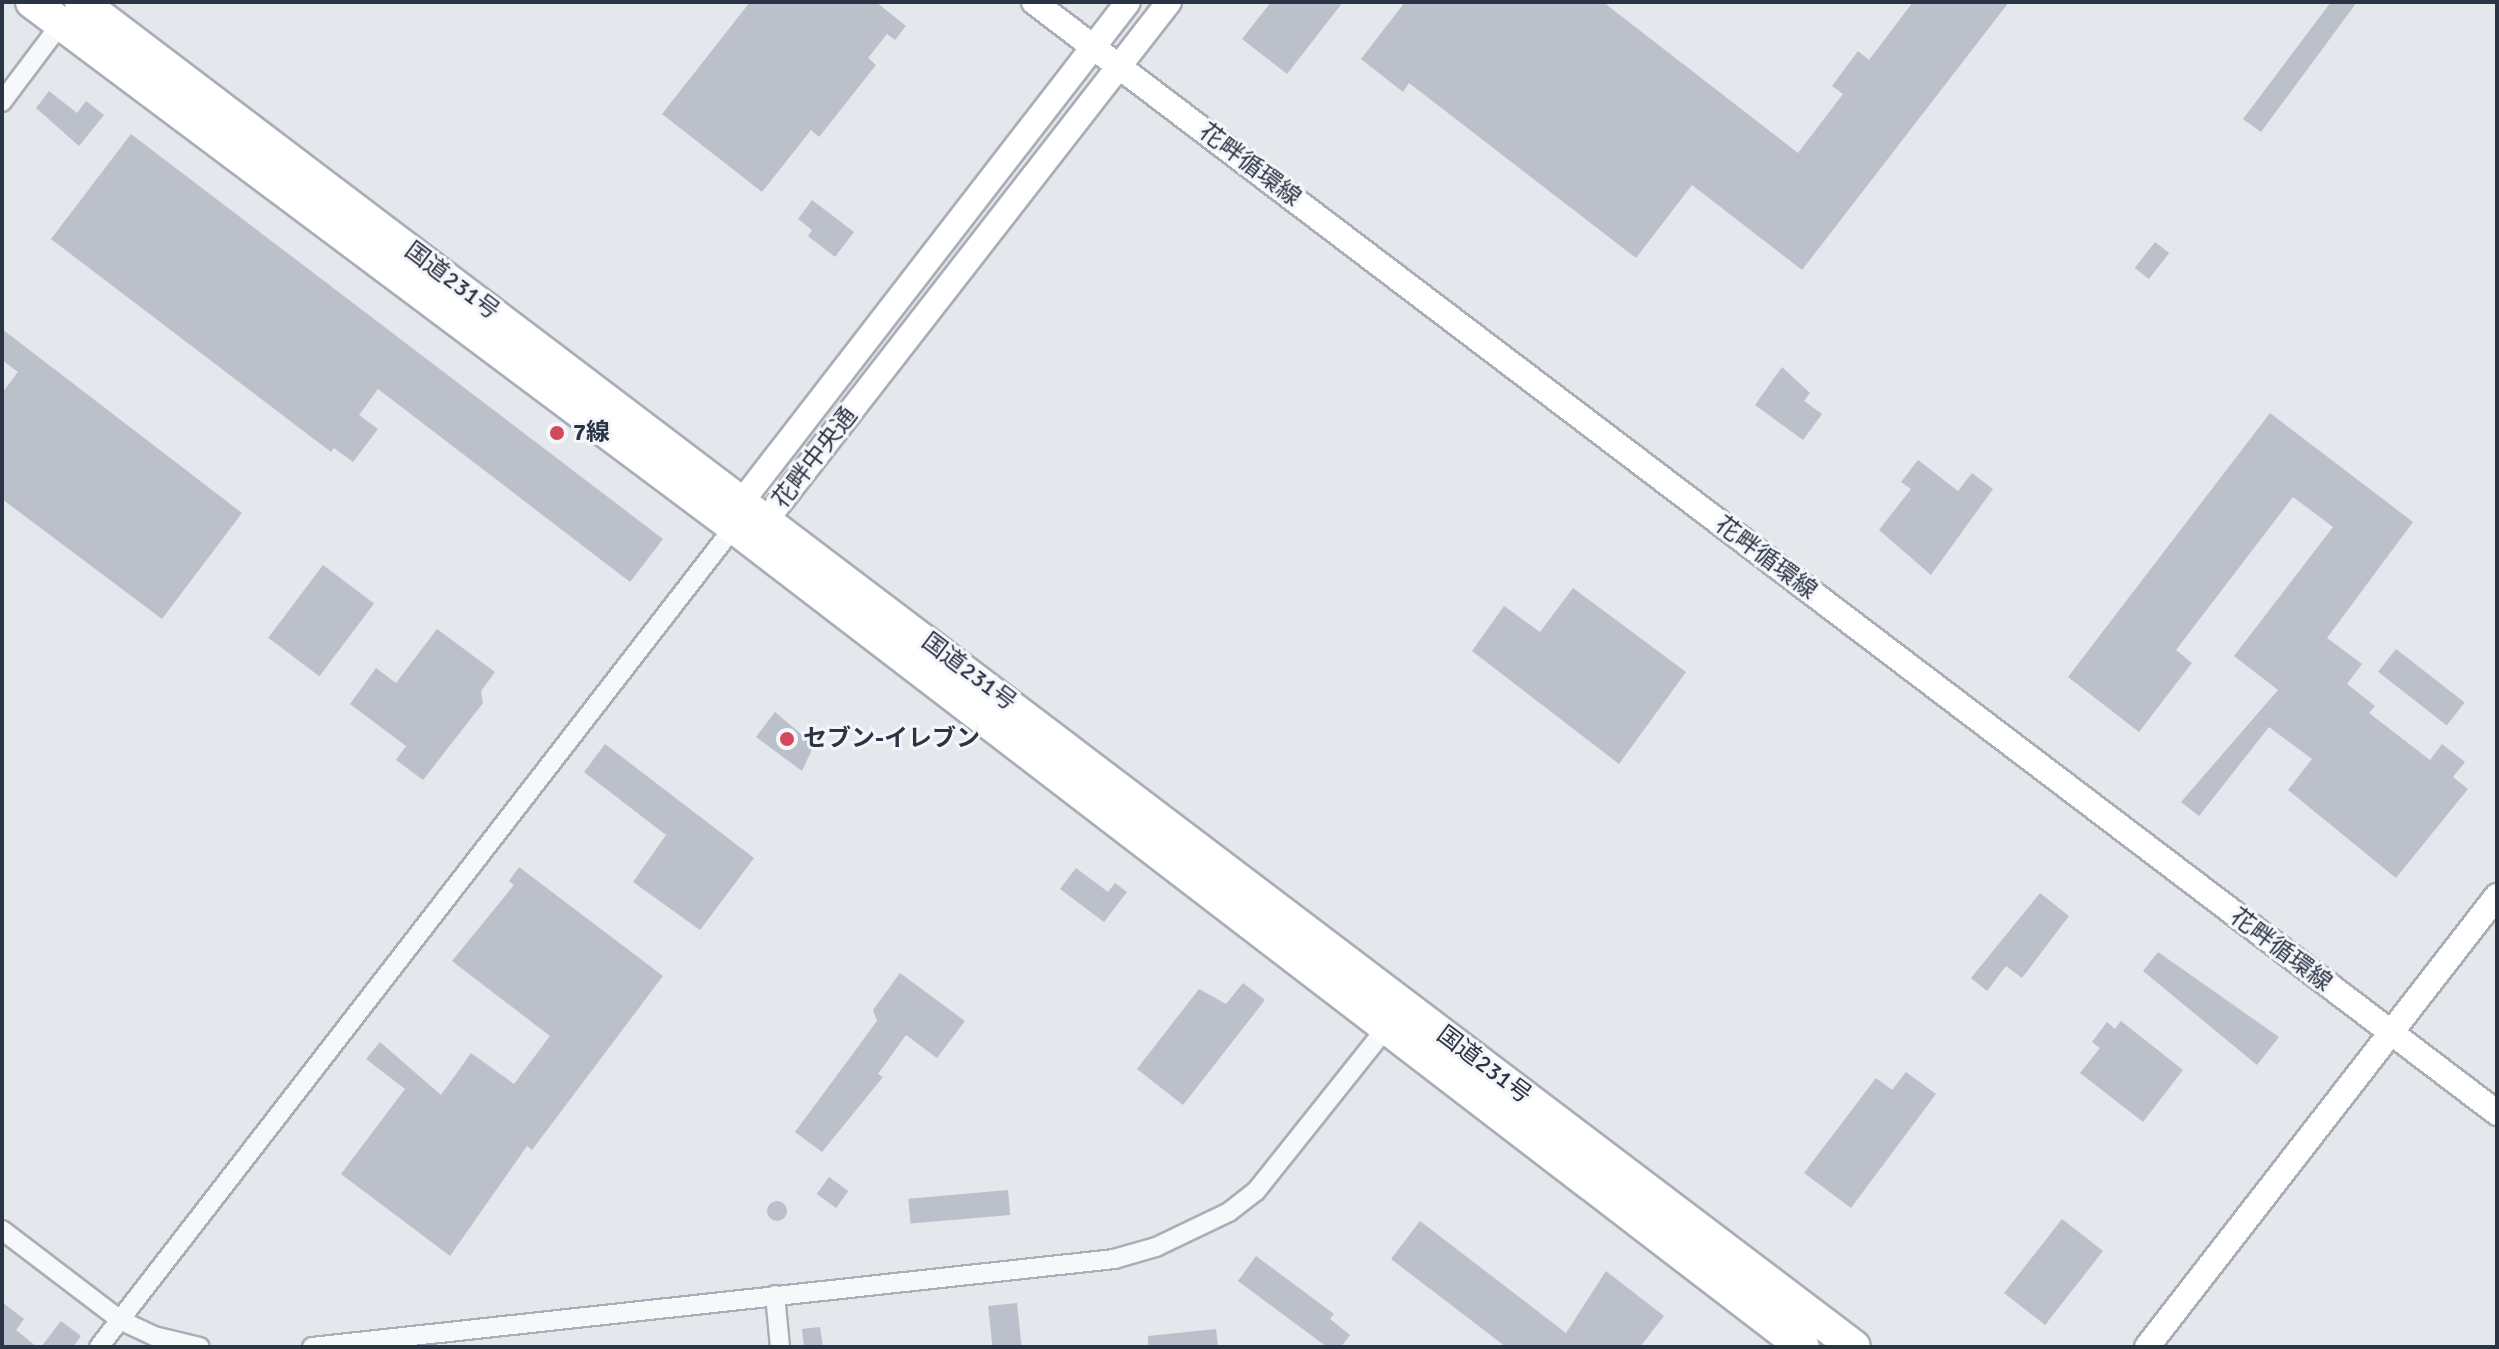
<!DOCTYPE html>
<html>
<head>
<meta charset="utf-8">
<style>
  body { margin:0 }
  #map { position:relative; width:2499px; height:1349px; overflow:hidden; background:#e4e7ec; font-family:Signika,"Noto Sans JP",sans-serif }
  div>[style] { position:absolute }
  .building>* { inset:0; background:#bbc0ca; transform-origin:0 0 }
  .round { border-radius:50% }
  .roads { filter:drop-shadow(2px 0 #a9aeb7) drop-shadow(-2px 0 #a9aeb7) drop-shadow(0 2px #a9aeb7) drop-shadow(0 -2px #a9aeb7) }
  .street>* { height:18px; margin:-9px; padding:0 9px; transform-origin:9px; border-radius:9px; background:#f7f8fa }
  .secondary>* { height:24px; margin:-12px; padding:0 12px; transform-origin:12px; border-radius:12px; background:#fff }
  .highway>* { height:32px; margin:-16px; padding:0 16px; transform-origin:16px; border-radius:16px; background:#fff }
  .dots>* { width:22px; height:22px; translate:-50% -50%; box-sizing:border-box; border:4px solid #f4f6f9; border-radius:50% }
  span { translate:-50% -50%; white-space:nowrap; text-align:center; line-height:1.15; -webkit-text-stroke:6px #f4f6f9; paint-order:stroke }
  .street-label { font-size:24px; color:#2b3445 }
  .poi-label { font-size:24px; color:#2b3445; font-weight:700 }
  .left { translate:0 -50%; text-align:left }
  .frame { position:absolute; inset:0; border:4px solid #2b3445; pointer-events:none }
</style>
</head>
<body>
<div id="map">
  <div class="building">
    <div style="clip-path:polygon(750px 2px,876px 2px,906px 26px,895px 40px,887px 34px,868px 58px,876px 65px,819px 137px,811px 130px,762px 192px,662px 114px)"></div>
    <div style="clip-path:polygon(1271px 2px,1343px 2px,1287px 74px,1242px 39px)"></div>
    <div style="clip-path:polygon(1405px 2px,1603px 2px,1798px 153px,1843px 94px,1832px 86px,1858px 51px,1869px 60px,1913px 2px,2009px 2px,1802px 270px,1692px 185px,1636px 258px,1409px 83px,1403px 92px,1361px 59px)"></div>
    <div style="clip-path:polygon(2331px 2px,2357px 2px,2261px 132px,2243px 119px)"></div>
    <div style="clip-path:polygon(49px 91px,77px 113px,86px 101px,104px 115px,79px 146px,36px 108px)"></div>
    <div style="clip-path:polygon(131px 134px,663px 539px,630px 582px,378px 389px,359px 415px,378px 429px,353px 462px,334px 448px,331px 452px,51px 239px)"></div>
    <div style="clip-path:polygon(812px 200px,854px 232px,835px 257px,808px 236px,812px 230px,798px 219px)"></div>
    <div style="left:2155px;top:242px;width:18px;height:33px;rotate:38deg"></div>
    <div style="clip-path:polygon(2px 329px,242px 513px,162px 619px,2px 499px,2px 393px,18px 372px,2px 360px)"></div>
    <div style="clip-path:polygon(1782px 367px,1810px 393px,1804px 401px,1822px 414px,1803px 440px,1755px 405px)"></div>
    <div style="clip-path:polygon(2270px 413px,2413px 522px,2327px 638px,2362px 664px,2347px 684px,2375px 706px,2369px 713px,2430px 760px,2442px 744px,2465px 762px,2453px 777px,2468px 789px,2396px 878px,2288px 790px,2312px 759px,2269px 727px,2199px 816px,2181px 802px,2278px 690px,2234px 656px,2333px 527px,2293px 497px,2176px 650px,2192px 663px,2139px 732px,2068px 677px)"></div>
    <div style="clip-path:polygon(1918px 460px,1958px 491px,1972px 473px,1993px 489px,1931px 575px,1879px 530px,1911px 489px,1901px 482px)"></div>
    <div style="left:323px;top:565px;width:64px;height:91px;rotate:37deg"></div>
    <div style="clip-path:polygon(1573px 588px,1686px 672px,1619px 764px,1472px 651px,1504px 606px,1540px 632px)"></div>
    <div style="clip-path:polygon(437px 629px,495px 672px,481px 691px,483px 703px,423px 780px,396px 760px,406px 746px,350px 704px,376px 668px,396px 683px)"></div>
    <div style="left:2396px;top:649px;width:87px;height:29px;rotate:38deg"></div>
    <div style="clip-path:polygon(775px 712px,814px 745px,802px 771px,756px 737px)"></div>
    <div style="clip-path:polygon(605px 744px,754px 858px,700px 930px,633px 882px,666px 835px,584px 772px)"></div>
    <div style="clip-path:polygon(519px 867px,663px 976px,532px 1150px,527px 1146px,450px 1256px,341px 1174px,405px 1089px,366px 1059px,380px 1042px,441px 1095px,471px 1053px,514px 1084px,550px 1036px,452px 961px,514px 885px,509px 881px)"></div>
    <div style="clip-path:polygon(1076px 868px,1108px 892px,1115px 883px,1127px 892px,1104px 922px,1060px 889px)"></div>
    <div style="clip-path:polygon(2040px 893px,2069px 916px,2022px 978px,2006px 966px,1987px 991px,1971px 978px)"></div>
    <div style="clip-path:polygon(2158px 952px,2279px 1037px,2257px 1065px,2143px 971px)"></div>
    <div style="clip-path:polygon(900px 973px,965px 1021px,937px 1058px,906px 1035px,878px 1074px,883px 1077px,822px 1152px,795px 1132px,877px 1021px,873px 1010px)"></div>
    <div style="clip-path:polygon(1243px 983px,1265px 1000px,1183px 1105px,1137px 1069px,1199px 989px,1226px 1004px)"></div>
    <div style="clip-path:polygon(2121px 1021px,2183px 1070px,2143px 1122px,2080px 1073px,2100px 1048px,2092px 1042px,2107px 1022px,2115px 1029px)"></div>
    <div style="clip-path:polygon(1906px 1072px,1936px 1094px,1851px 1208px,1804px 1173px,1876px 1078px,1892px 1090px)"></div>
    <div style="left:829px;top:1177px;width:24px;height:21px;rotate:36deg"></div>
    <div style="left:1008px;top:1190px;width:25px;height:100px;rotate:85deg"></div>
    <div class="round" style="left:767px;top:1201px;width:20px;height:20px"></div>
    <div style="left:2062px;top:1219px;width:52px;height:94px;rotate:38deg"></div>
    <div style="clip-path:polygon(1420px 1221px,1566px 1333px,1606px 1271px,1664px 1316px,1640px 1347px,1506px 1347px,1391px 1259px)"></div>
    <div style="clip-path:polygon(1256px 1256px,1334px 1314px,1330px 1319px,1350px 1335px,1341px 1347px,1327px 1347px,1238px 1281px)"></div>
    <div style="clip-path:polygon(2px 1302px,24px 1319px,16px 1330px,37px 1347px,2px 1347px)"></div>
    <div style="left:1017px;top:1303px;width:44px;height:29px;rotate:84deg"></div>
    <div style="clip-path:polygon(61px 1321px,81px 1336px,73px 1347px,41px 1347px)"></div>
    <div style="clip-path:polygon(820px 1327px,823px 1347px,804px 1347px,802px 1329px)"></div>
    <div style="clip-path:polygon(1216px 1329px,1218px 1347px,1148px 1347px,1148px 1336px)"></div>
  </div>
  <div class="roads">
    <div class="street">
      <div style="left:2px;top:102px;width:105px;rotate:-53.1deg"></div>
      <div style="left:2px;top:1230px;width:148px;rotate:37.3deg"></div>
      <div style="left:120px;top:1320px;width:38px;rotate:25deg"></div>
      <div style="left:154px;top:1336px;width:47px;rotate:13.4deg"></div>
      <div style="left:775px;top:1295px;width:52px;rotate:84.5deg"></div>
      <div style="left:99px;top:1347px;width:1037px;rotate:-52.25deg"></div>
      <div style="left:312px;top:1347px;width:807px;rotate:-6.26deg"></div>
      <div style="left:1114px;top:1259px;width:44px;rotate:-15.9deg"></div>
      <div style="left:1156px;top:1247px;width:81px;rotate:-25.6deg"></div>
      <div style="left:1229px;top:1212px;width:34px;rotate:-38deg"></div>
      <div style="left:1256px;top:1191px;width:215px;rotate:-51.4deg"></div>
    </div>
    <div class="secondary">
      <div style="left:1034px;top:2px;width:1837px;rotate:37.21deg"></div>
      <div style="left:737px;top:519px;width:20px;rotate:-72deg"></div>
      <div style="left:743px;top:500px;width:629px;rotate:-52.29deg"></div>
      <div style="left:749px;top:523px;width:18px;rotate:-13deg"></div>
      <div style="left:767px;top:519px;width:655px;rotate:-52.13deg"></div>
      <div style="left:2147px;top:1347px;width:571px;rotate:-52.19deg"></div>
    </div>
    <div class="highway">
      <div style="left:32px;top:2px;width:877px;rotate:36.79deg"></div>
      <div style="left:734px;top:527px;width:1347px;rotate:37.49deg"></div>
      <div style="left:81px;top:2px;width:2225px;rotate:37.18deg"></div>
    </div>
  </div>
  <div class="dots">
    <div style="left:557px;top:433px;background:#d1495b"></div>
    <div style="left:787px;top:739px;background:#d1495b"></div>
  </div>
  <div class="street-label">
    <span style="left:1250px;top:165px;rotate:37deg">花畔循環線</span>
    <span style="left:452px;top:281px;rotate:37deg">国道231号</span>
    <span style="left:815px;top:458px;rotate:-52deg">花畔中央通</span>
    <span style="left:1766px;top:558px;rotate:37deg">花畔循環線</span>
    <span style="left:969px;top:672px;rotate:37deg">国道231号</span>
    <span style="left:2281px;top:950px;rotate:37deg">花畔循環線</span>
    <span style="left:1484px;top:1065px;rotate:37deg">国道231号</span>
  </div>
  <div class="poi-label">
    <span class="left" style="left:573px;top:433px">7線</span>
    <span class="left" style="left:803px;top:739px">セブン-イレブン</span>
  </div>
  <div class="frame"></div>
</div>
</body>
</html>
